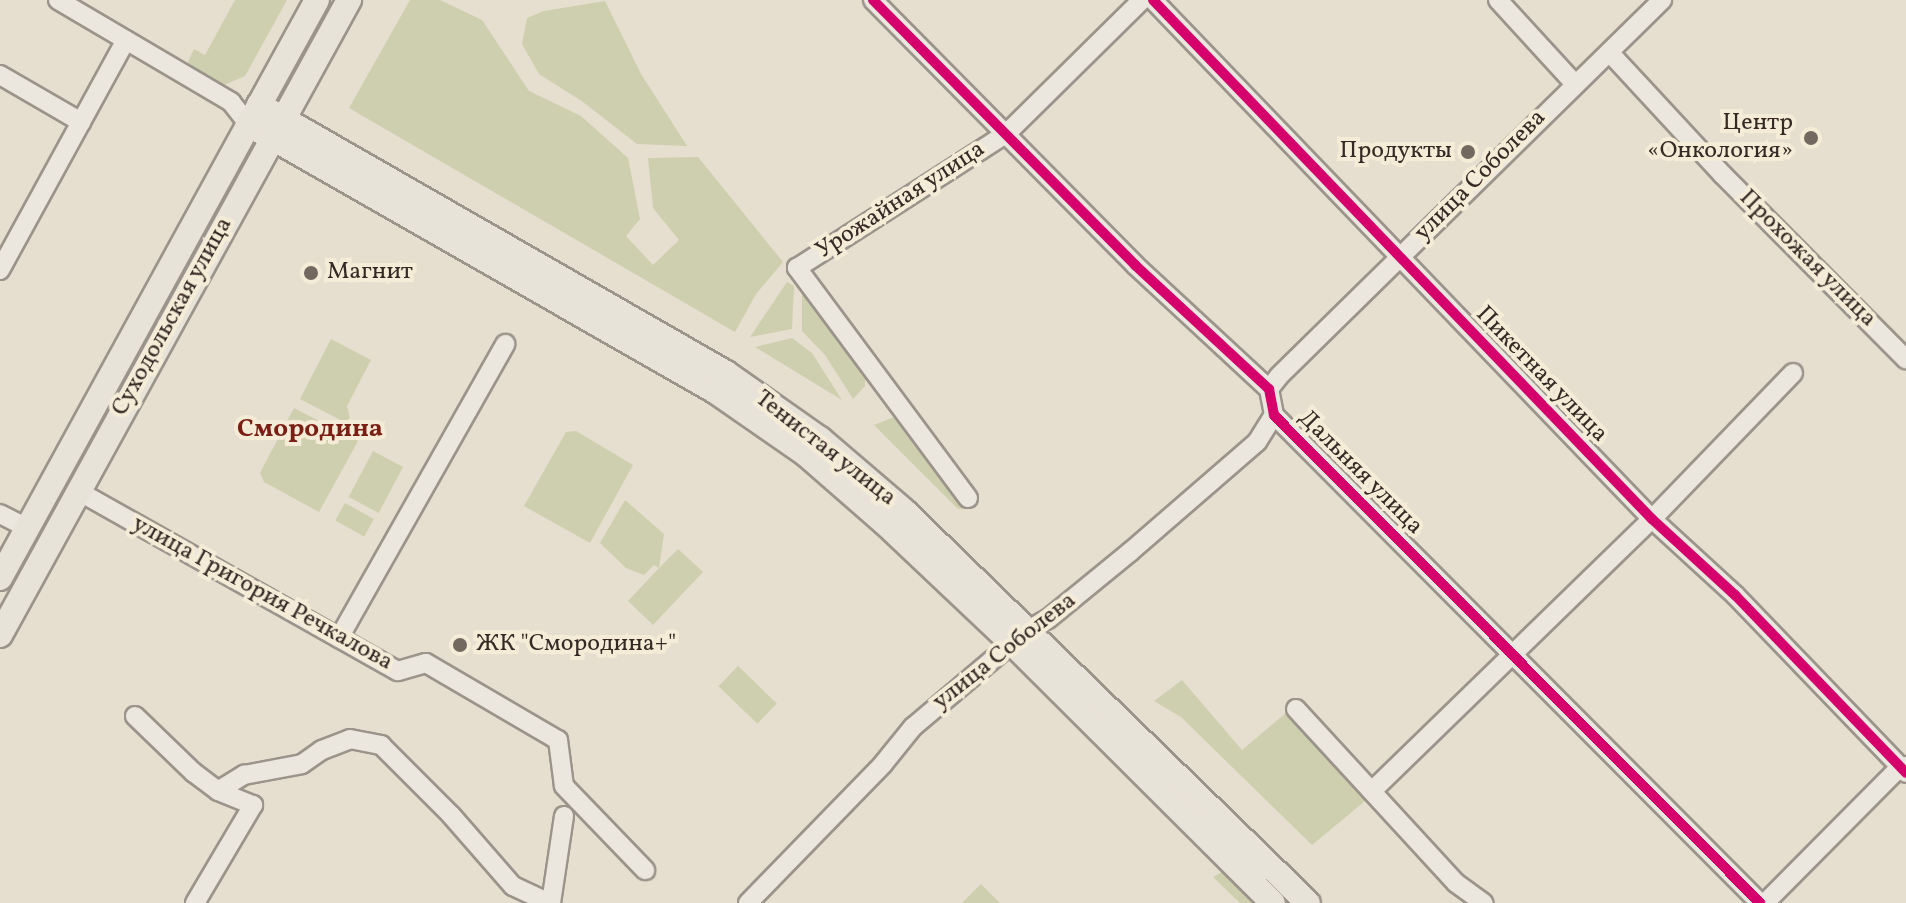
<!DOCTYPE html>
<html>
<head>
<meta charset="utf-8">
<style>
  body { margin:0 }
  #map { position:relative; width:1906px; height:903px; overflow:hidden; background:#e6dece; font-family:Vollkorn,serif }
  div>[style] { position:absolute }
  .green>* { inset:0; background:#cecfae; transform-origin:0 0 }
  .roads { filter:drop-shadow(2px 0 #9b948b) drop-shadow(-2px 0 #9b948b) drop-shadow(0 2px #9b948b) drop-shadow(0 -2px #9b948b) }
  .minor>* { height:18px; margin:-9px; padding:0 9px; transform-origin:9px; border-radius:9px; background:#ebe6de }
  .major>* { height:24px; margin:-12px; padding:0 12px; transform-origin:12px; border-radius:12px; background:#e8e3d9 }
  .cycleway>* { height:10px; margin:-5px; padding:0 5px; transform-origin:5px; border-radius:5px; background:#d6006c }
  .dots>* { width:22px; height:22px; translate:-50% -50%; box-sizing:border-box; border:4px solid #f5ecd8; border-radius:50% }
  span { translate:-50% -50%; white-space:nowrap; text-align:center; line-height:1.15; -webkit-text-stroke:8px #f5ecd8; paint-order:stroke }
  .poi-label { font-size:24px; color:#372a25 }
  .right { translate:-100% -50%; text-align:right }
  .left { translate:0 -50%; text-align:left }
  .street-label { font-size:24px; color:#372a25 }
  .neighbourhood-label { font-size:26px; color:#7a1f14; font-weight:700 }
</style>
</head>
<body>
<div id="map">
  <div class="green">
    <div style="clip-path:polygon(235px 0,287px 0,245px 76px,224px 85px,190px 68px,188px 61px,194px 49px,205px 55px)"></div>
    <div style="clip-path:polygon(410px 0,440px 0,482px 20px,529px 91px,581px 116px,628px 158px,640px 219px,626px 236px,653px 265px,679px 240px,653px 208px,648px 158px,698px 157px,783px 262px,756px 294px,735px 332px,349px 108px)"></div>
    <div style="clip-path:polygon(605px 1px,641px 74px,687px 146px,637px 144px,583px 102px,539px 74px,522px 44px,527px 18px,544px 11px)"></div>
    <div style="clip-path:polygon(787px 282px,794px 286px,792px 329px,750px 337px)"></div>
    <div style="clip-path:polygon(802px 291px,865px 373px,865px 386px,853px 399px,825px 355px,802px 331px)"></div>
    <div style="clip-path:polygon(792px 338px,812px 353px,842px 400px,755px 347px)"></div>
    <div style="clip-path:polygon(331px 339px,371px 360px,347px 406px,352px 426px,300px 399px)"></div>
    <div style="clip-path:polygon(294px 408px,358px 441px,319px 512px,264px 482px,260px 473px)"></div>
    <div style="clip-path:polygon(894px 417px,901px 421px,965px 508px,958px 509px,874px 425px)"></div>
    <div style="clip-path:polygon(576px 431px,633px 465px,590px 543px,524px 506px,566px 432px)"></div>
    <div style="left:373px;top:451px;width:34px;height:52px;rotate:28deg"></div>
    <div style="clip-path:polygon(625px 500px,664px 534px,659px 568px,678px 549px,703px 572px,653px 625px,628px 601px,659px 568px,654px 565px,644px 575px,626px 568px,600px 543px)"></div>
    <div style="left:345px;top:503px;width:33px;height:20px;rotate:29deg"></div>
    <div style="left:738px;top:666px;width:54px;height:28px;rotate:44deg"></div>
    <div style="clip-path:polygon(1182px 680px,1242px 750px,1287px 712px,1365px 801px,1312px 845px,1181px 717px,1154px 701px)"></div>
    <div style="clip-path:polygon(1227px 869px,1265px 903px,1240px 903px,1213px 877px)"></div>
    <div style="clip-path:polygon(981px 884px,1000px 903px,962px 903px)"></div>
  </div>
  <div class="roads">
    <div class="minor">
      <div style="left:58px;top:0;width:201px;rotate:30.5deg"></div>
      <div style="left:231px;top:102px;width:28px;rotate:52deg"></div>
      <div style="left:873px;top:0;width:373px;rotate:45.3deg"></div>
      <div style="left:1135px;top:265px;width:183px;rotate:42.8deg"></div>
      <div style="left:1269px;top:389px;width:26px;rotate:79deg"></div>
      <div style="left:1274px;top:415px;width:689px;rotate:45.12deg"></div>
      <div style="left:1153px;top:0;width:720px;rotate:46.13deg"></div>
      <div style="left:1652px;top:519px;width:113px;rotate:42.5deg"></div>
      <div style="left:1735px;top:595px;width:247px;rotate:46.1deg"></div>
      <div style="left:1498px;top:0;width:114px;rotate:47.5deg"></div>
      <div style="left:1610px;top:53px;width:166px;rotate:47.2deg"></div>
      <div style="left:1723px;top:175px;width:260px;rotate:45.2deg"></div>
      <div style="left:0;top:75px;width:94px;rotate:30.1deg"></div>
      <div style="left:0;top:270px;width:262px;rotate:-61.3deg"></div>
      <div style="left:1269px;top:389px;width:16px;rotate:-52deg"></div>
      <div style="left:1279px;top:376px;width:537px;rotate:-44.47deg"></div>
      <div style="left:78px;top:491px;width:367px;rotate:29.4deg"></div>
      <div style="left:398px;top:671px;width:29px;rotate:-16deg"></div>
      <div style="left:426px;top:663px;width:153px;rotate:30.3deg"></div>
      <div style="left:558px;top:740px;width:46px;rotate:82.6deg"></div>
      <div style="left:564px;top:786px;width:117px;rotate:46deg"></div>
      <div style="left:968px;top:498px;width:287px;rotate:-126.6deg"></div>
      <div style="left:797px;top:268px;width:248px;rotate:-32.7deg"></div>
      <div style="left:1006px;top:134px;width:191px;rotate:-44.6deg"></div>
      <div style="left:0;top:514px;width:30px;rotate:27deg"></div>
      <div style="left:339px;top:638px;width:338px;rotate:-60.5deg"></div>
      <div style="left:1296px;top:709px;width:236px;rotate:47.4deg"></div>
      <div style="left:1456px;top:883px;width:34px;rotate:36deg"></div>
      <div style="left:135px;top:716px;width:81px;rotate:44deg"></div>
      <div style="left:193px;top:772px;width:31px;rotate:37deg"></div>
      <div style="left:218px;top:791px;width:38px;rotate:22deg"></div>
      <div style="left:253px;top:805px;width:114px;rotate:120.6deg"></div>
      <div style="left:218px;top:791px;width:31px;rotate:-32deg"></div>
      <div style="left:244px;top:775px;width:59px;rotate:-10.7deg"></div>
      <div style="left:302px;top:764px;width:24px;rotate:-35deg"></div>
      <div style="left:322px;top:750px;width:30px;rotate:-21deg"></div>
      <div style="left:350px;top:739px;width:32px;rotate:11deg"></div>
      <div style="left:381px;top:745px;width:99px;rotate:45deg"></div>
      <div style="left:451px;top:815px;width:94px;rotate:48.9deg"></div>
      <div style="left:513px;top:886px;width:40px;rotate:25deg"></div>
      <div style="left:1372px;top:791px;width:390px;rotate:-44.2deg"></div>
      <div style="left:1652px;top:519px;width:203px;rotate:-46deg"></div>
      <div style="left:551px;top:903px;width:88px;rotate:-81.5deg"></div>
      <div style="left:748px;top:903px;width:194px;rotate:-45.8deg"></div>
      <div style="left:883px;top:764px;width:48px;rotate:-51deg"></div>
      <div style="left:913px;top:727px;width:148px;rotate:-40.3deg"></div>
      <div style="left:1026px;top:631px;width:25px;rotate:-29deg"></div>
      <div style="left:1048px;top:619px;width:106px;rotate:-39.3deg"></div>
      <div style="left:1130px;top:552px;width:168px;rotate:-40.9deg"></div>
      <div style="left:1257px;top:442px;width:32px;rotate:-58deg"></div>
      <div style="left:1765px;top:903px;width:192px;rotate:-45.2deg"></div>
      <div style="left:1900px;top:767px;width:6px;rotate:-9deg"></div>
    </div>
    <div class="major">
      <div style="left:259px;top:105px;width:538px;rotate:29.85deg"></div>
      <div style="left:726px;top:373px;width:115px;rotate:35.1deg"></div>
      <div style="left:820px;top:439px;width:109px;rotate:40.5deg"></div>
      <div style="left:903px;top:510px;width:564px;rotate:44.14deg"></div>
      <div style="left:248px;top:124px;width:538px;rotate:29.76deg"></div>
      <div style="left:715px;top:391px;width:112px;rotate:34.8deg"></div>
      <div style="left:807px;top:455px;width:103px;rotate:41.1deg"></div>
      <div style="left:885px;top:523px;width:175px;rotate:43.4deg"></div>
      <div style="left:1012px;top:643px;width:368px;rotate:44.9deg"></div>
      <div style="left:0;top:578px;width:659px;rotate:-61.26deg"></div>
      <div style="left:0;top:635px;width:725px;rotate:-61.21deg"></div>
    </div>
  </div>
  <div class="cycleway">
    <div style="left:873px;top:0;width:373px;rotate:45.3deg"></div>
    <div style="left:1135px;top:265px;width:183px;rotate:42.8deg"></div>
    <div style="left:1269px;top:389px;width:26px;rotate:79deg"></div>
    <div style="left:1274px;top:415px;width:689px;rotate:45.12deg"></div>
    <div style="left:1153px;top:0;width:720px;rotate:46.13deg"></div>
    <div style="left:1652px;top:519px;width:113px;rotate:42.5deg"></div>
    <div style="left:1735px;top:595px;width:247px;rotate:46.1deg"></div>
  </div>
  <div class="dots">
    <div style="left:1811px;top:138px;background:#746960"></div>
    <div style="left:1468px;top:152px;background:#746960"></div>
    <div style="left:311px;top:273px;background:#746960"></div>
    <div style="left:460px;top:645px;background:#746960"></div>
  </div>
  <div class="poi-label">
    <span class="right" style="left:1793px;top:138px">Центр<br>«Онкология»</span>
    <span class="right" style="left:1452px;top:152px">Продукты</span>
    <span class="left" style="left:327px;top:273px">Магнит</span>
    <span class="left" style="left:476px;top:645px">ЖК "Смородина+"</span>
  </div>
  <div class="street-label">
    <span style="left:1481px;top:176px;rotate:-45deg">улица Соболева</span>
    <span style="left:901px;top:201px;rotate:-33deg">Урожайная улица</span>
    <span style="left:1807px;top:259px;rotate:45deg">Прохожая улица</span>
    <span style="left:173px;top:317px;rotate:-61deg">Суходольская улица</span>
    <span style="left:1541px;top:375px;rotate:46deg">Пикетная улица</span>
    <span style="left:825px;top:449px;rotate:38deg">Тенистая улица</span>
    <span style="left:1360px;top:473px;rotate:45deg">Дальняя улица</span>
    <span style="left:262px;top:594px;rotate:29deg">улица Григория Речкалова</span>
    <span style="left:1005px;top:652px;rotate:-38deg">улица Соболева</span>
  </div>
  <div class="neighbourhood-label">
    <span style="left:310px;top:430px">Смородина</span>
  </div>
</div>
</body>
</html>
